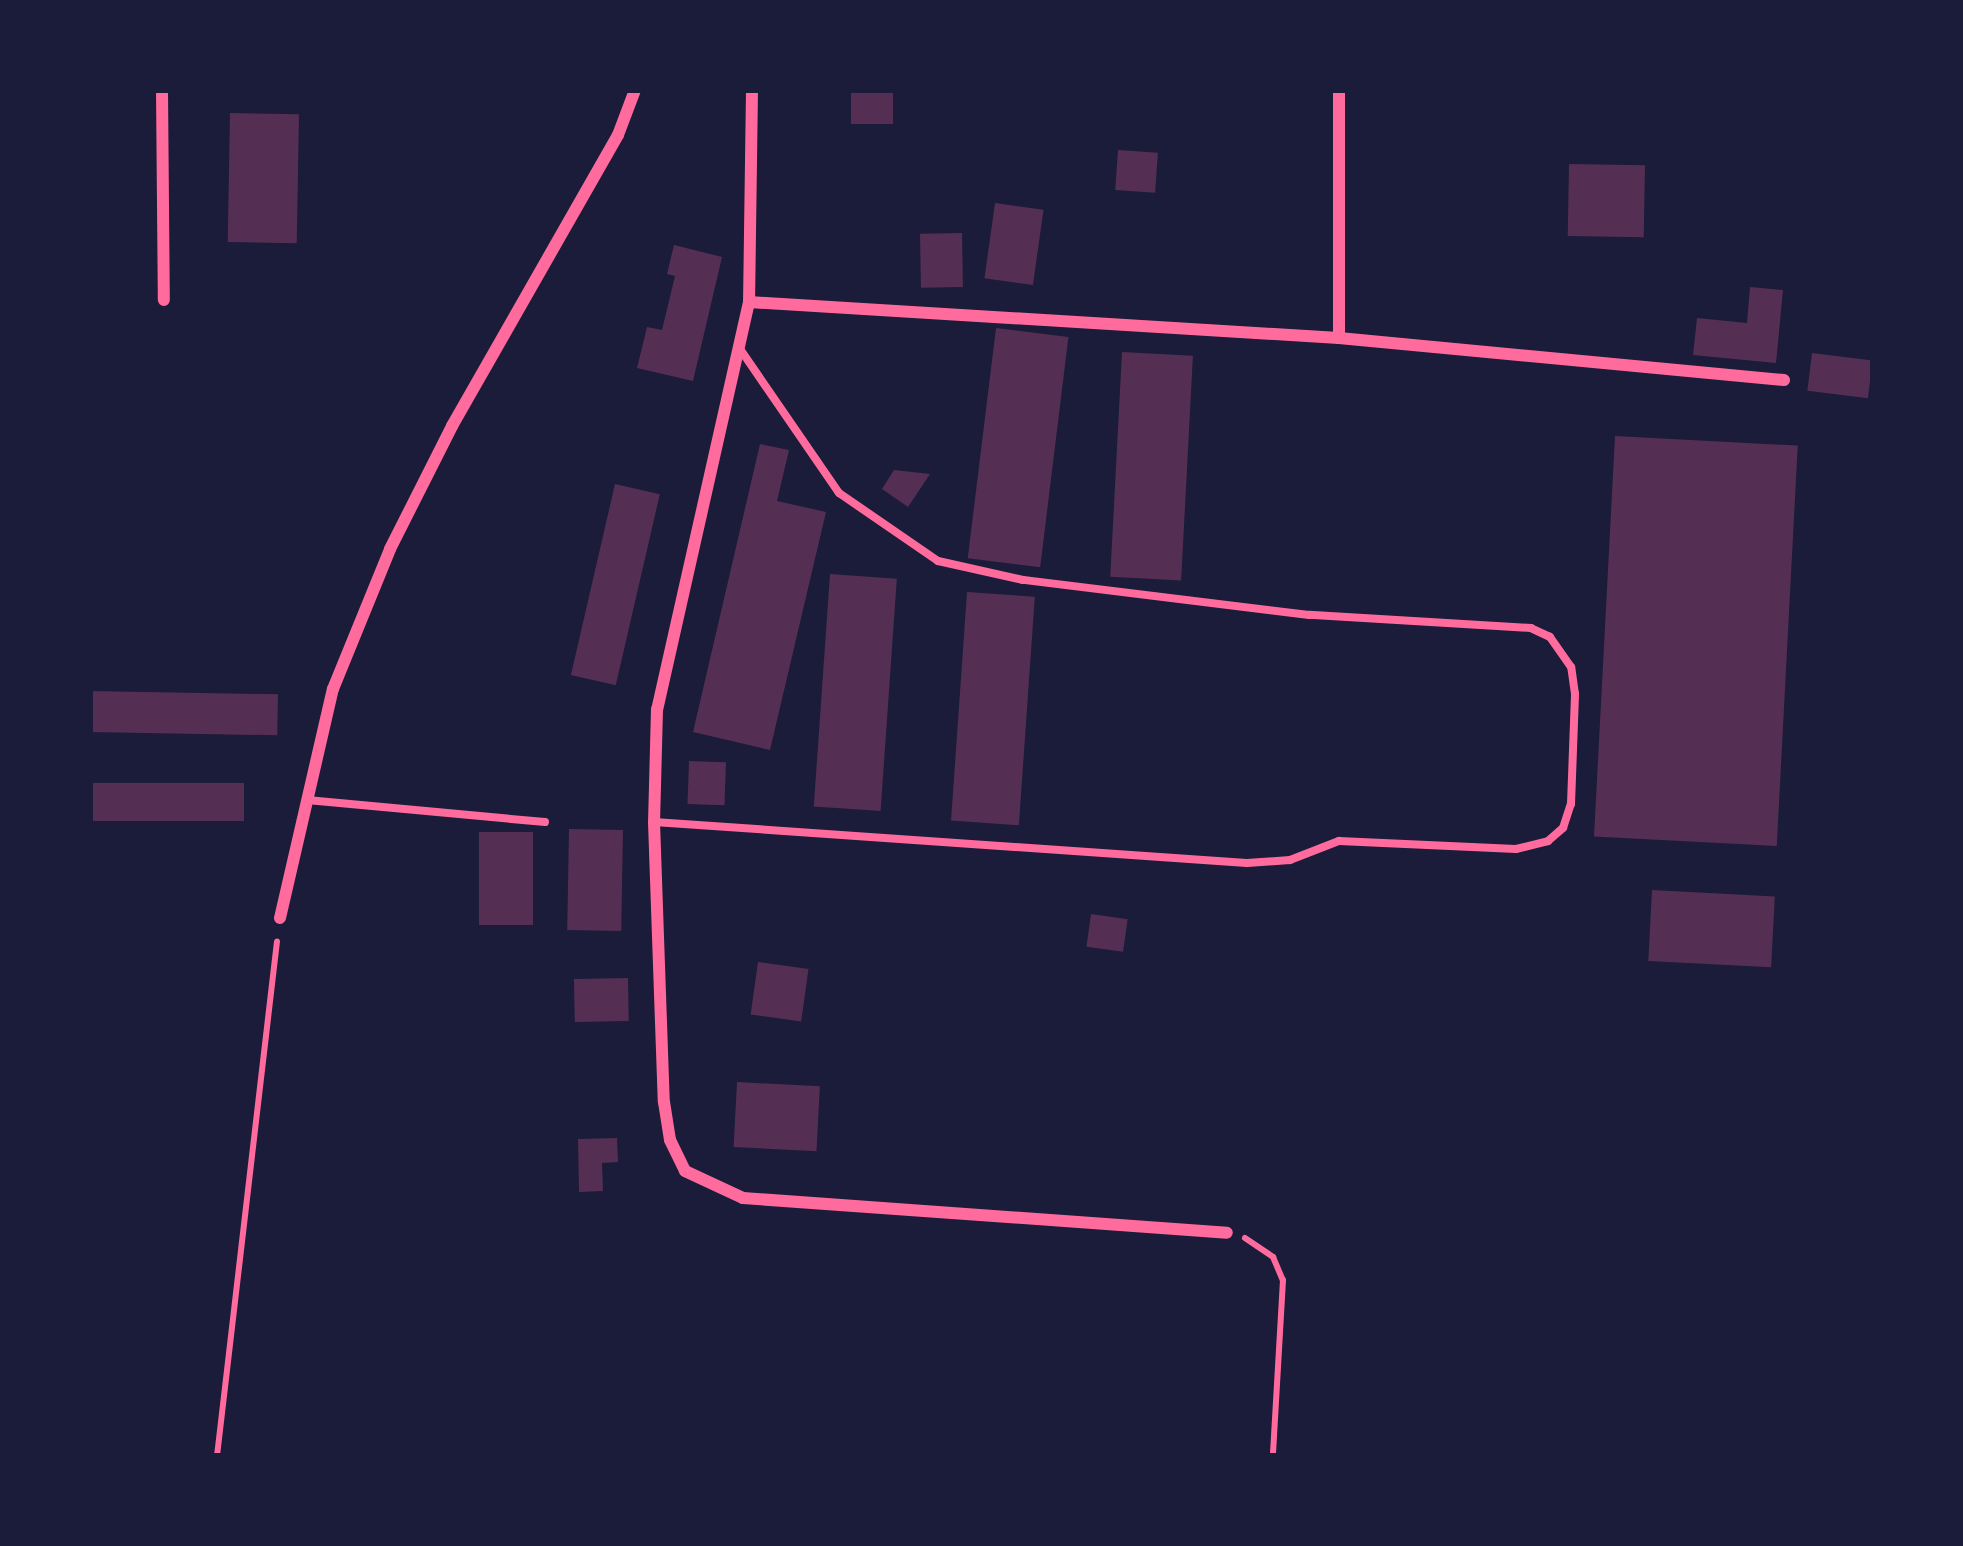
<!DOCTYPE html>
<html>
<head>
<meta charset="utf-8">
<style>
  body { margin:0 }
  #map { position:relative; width:1963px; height:1546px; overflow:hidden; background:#1b1b3a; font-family:Rubik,sans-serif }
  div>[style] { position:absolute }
  .building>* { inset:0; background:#542f53; transform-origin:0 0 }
  .path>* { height:6px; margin:-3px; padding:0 3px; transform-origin:3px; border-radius:3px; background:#ff6b9d }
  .service>* { height:8px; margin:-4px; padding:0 4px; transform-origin:4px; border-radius:4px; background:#ff6b9d }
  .minor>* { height:12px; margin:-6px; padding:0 6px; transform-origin:6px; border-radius:6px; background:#ff6b9d }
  span { translate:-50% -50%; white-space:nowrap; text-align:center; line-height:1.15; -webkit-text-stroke:12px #1b1b3a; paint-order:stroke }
  .frame { position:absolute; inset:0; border:93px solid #1b1b3a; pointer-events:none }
</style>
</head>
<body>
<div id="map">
  <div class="building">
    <div style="left:851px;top:90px;width:42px;height:34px"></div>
    <div style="left:230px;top:113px;width:69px;height:129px;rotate:1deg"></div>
    <div style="left:1118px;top:150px;width:40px;height:40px;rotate:4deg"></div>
    <div style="left:1569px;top:164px;width:76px;height:72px;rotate:1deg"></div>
    <div style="left:995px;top:203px;width:49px;height:76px;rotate:8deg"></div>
    <div style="left:962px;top:233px;width:54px;height:42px;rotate:89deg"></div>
    <div style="clip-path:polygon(674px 245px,722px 257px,693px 381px,637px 368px,647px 327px,662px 330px,675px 276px,667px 274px)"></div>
    <div style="clip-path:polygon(1750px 287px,1783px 290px,1776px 363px,1693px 355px,1697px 318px,1747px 323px)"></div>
    <div style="left:996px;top:328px;width:73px;height:232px;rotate:7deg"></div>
    <div style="left:1122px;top:352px;width:71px;height:225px;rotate:3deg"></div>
    <div style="left:1812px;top:353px;width:61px;height:38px;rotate:7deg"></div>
    <div style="left:1615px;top:436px;width:183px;height:401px;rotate:3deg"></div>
    <div style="clip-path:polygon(760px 444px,789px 450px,777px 501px,826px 512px,770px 750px,693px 732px)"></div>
    <div style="clip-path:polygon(894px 470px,930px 474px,908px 507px,882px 489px)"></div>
    <div style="left:615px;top:484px;width:46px;height:196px;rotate:13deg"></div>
    <div style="left:830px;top:574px;width:67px;height:233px;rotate:4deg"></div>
    <div style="left:967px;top:592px;width:68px;height:229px;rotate:4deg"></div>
    <div style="left:90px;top:691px;width:188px;height:41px;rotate:1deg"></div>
    <div style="left:689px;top:761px;width:37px;height:43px;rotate:2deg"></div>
    <div style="left:90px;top:783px;width:154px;height:38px"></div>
    <div style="left:569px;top:829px;width:54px;height:101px;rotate:1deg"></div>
    <div style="left:479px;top:832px;width:54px;height:93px"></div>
    <div style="left:1652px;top:890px;width:123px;height:71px;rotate:3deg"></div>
    <div style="left:1091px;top:914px;width:37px;height:33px;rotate:8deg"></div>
    <div style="left:758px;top:962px;width:51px;height:53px;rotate:8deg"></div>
    <div style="left:628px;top:978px;width:43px;height:54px;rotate:89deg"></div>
    <div style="left:737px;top:1082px;width:83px;height:65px;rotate:3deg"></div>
    <div style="clip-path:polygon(617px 1138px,618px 1162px,602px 1163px,603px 1191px,579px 1192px,578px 1139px)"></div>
  </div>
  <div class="path">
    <div style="left:1245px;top:1238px;width:34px;rotate:34deg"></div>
    <div style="left:1273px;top:1257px;width:25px;rotate:67deg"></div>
    <div style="left:1283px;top:1280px;width:176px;rotate:93.3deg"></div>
    <div style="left:217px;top:1456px;width:518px;rotate:-83.35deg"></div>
  </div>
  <div class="service">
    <div style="left:307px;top:800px;width:239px;rotate:5.3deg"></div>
    <div style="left:654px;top:822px;width:594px;rotate:3.96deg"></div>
    <div style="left:1247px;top:863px;width:43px;rotate:-4deg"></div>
    <div style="left:1290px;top:860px;width:53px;rotate:-21.2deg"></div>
    <div style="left:1339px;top:841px;width:177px;rotate:2.6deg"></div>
    <div style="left:1516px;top:849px;width:33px;rotate:-14deg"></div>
    <div style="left:1548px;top:841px;width:20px;rotate:-41deg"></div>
    <div style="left:1563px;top:828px;width:25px;rotate:-72deg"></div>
    <div style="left:1571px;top:804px;width:110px;rotate:-87.9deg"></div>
    <div style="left:1575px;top:694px;width:27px;rotate:-98deg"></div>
    <div style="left:1571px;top:667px;width:37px;rotate:-125deg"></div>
    <div style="left:1550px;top:637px;width:21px;rotate:-155deg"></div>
    <div style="left:1531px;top:628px;width:222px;rotate:-176.6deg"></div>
    <div style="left:1309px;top:615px;width:288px;rotate:-173deg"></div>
    <div style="left:1023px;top:580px;width:87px;rotate:-167.4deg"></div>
    <div style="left:938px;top:561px;width:120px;rotate:-145.5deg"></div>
    <div style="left:839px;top:493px;width:175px;rotate:-124.5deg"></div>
  </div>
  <div class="minor">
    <div style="left:162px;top:90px;width:210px;rotate:89.5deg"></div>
    <div style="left:752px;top:90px;width:212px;rotate:90.8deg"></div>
    <div style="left:749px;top:302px;width:417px;rotate:102.7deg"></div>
    <div style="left:657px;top:709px;width:113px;rotate:91.5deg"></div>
    <div style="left:654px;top:822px;width:280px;rotate:88deg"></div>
    <div style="left:664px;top:1102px;width:38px;rotate:81deg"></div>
    <div style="left:670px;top:1140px;width:34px;rotate:64deg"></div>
    <div style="left:685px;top:1171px;width:64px;rotate:25deg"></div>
    <div style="left:743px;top:1198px;width:485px;rotate:4.1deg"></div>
    <div style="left:1339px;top:90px;width:248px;rotate:90deg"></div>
    <div style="left:749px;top:302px;width:591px;rotate:3.49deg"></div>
    <div style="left:1339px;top:338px;width:447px;rotate:5.4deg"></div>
    <div style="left:280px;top:918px;width:235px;rotate:-77deg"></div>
    <div style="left:333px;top:689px;width:151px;rotate:-67.8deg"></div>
    <div style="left:390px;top:549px;width:138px;rotate:-63.2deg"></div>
    <div style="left:452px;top:426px;width:335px;rotate:-60.3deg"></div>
    <div style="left:618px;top:135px;width:48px;rotate:-69.3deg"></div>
  </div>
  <div class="frame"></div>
</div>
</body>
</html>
